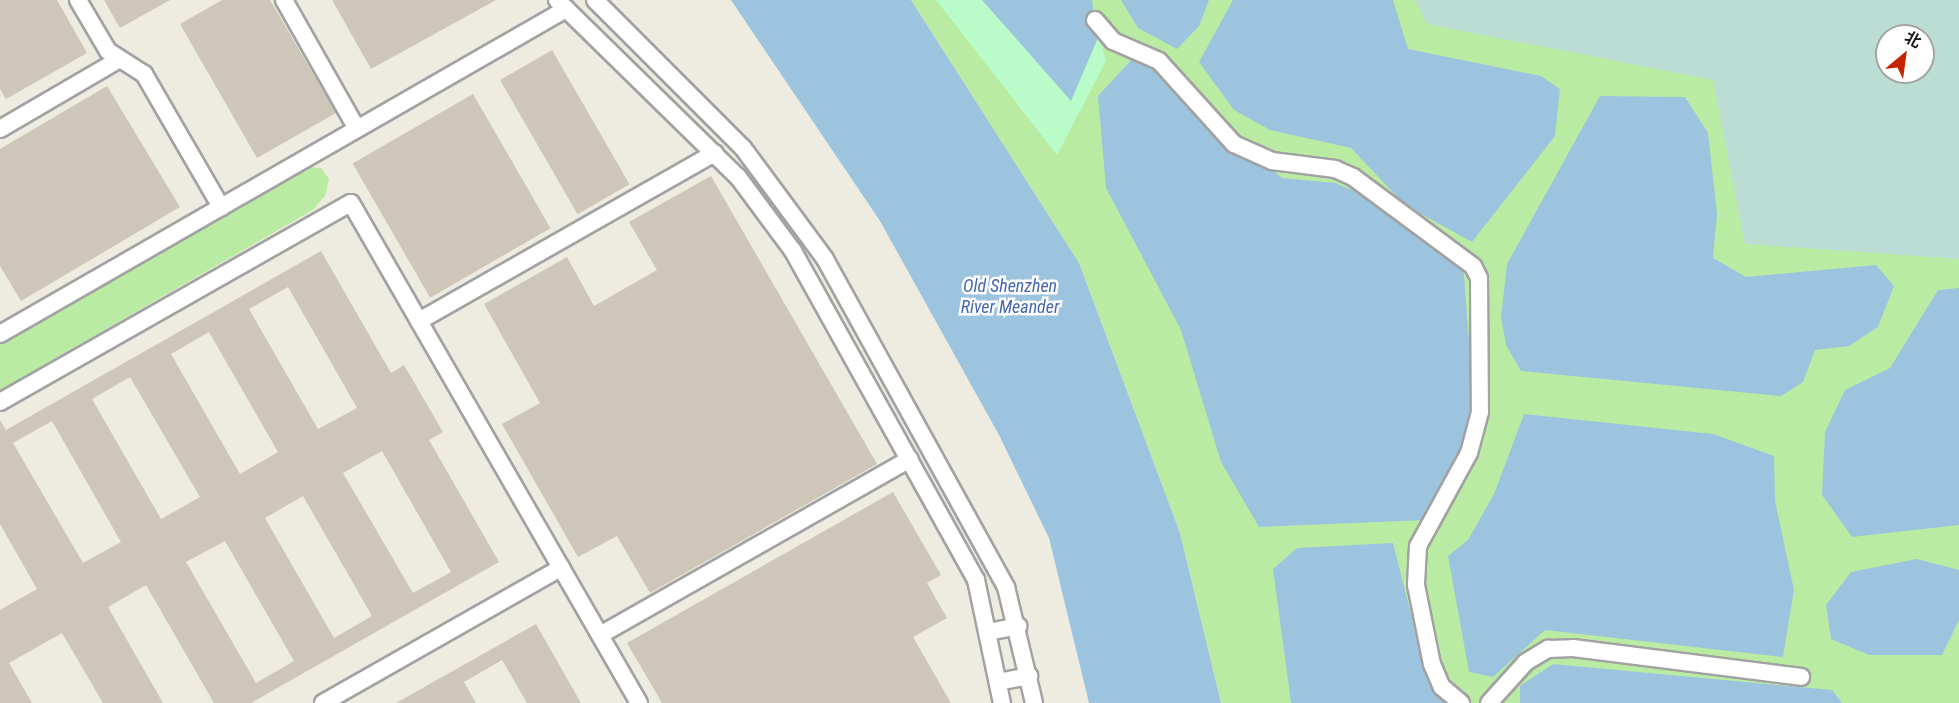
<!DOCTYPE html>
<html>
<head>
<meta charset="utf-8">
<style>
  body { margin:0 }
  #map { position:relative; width:1959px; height:703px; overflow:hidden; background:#eeece0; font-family:"Roboto Condensed","Noto Sans SC",sans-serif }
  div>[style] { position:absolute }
  .grass>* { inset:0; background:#b9eca2 }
  .wetland>* { inset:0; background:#bcddd3 }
  .park>* { inset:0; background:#b9fcca }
  .water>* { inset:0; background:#9dc4de }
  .building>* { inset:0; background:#cdc6b9; transform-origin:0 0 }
  .roads { filter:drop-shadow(2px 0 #a2a2a2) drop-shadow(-2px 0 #a2a2a2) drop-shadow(0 2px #a2a2a2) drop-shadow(0 -2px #a2a2a2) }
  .minor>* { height:16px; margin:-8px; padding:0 8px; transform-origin:8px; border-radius:8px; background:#fff }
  span { translate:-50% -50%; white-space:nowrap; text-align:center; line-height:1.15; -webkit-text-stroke:5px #fff; paint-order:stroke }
  .water-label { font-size:18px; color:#4467af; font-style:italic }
  .north { position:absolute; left:1875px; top:24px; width:60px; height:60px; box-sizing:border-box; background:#fff; border:2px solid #a4a4a4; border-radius:50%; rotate:29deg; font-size:16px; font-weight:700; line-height:24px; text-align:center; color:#1b1b1b }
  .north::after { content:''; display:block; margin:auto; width:21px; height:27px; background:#c72300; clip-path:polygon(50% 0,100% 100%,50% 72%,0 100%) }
</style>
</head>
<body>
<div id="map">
  <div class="grass">
    <div style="clip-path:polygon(evenodd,911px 0,1959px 0,1959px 703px,1221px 703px,1180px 533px,1079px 263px,911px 0,1887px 36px,1923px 36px,1923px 72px,1887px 72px,1887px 36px)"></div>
    <div style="clip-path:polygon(309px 167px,321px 168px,329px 179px,325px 196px,313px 210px,0 390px,0 345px)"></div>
  </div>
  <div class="wetland">
    <div style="clip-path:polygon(evenodd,1415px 0,1959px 0,1959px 259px,1745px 244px,1713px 80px,1427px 24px,1415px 0,1887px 36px,1923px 36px,1923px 72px,1887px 72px,1887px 36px)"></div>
  </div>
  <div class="park">
    <div style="clip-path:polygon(936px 0,1089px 0,1106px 61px,1057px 155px)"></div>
  </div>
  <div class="water">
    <div style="clip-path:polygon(731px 0,911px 0,1079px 263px,1180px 533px,1221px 703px,1089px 703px,1049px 538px,999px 435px,880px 221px)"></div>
    <div style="clip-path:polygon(982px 0,1092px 0,1097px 40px,1071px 101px)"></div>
    <div style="clip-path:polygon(1121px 0,1209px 0,1199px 26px,1177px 49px,1138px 28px)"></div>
    <div style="clip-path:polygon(1233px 0,1393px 0,1408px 49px,1541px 76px,1560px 89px,1555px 136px,1472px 242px,1405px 205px,1351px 148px,1270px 130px,1234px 110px,1199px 62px)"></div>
    <div style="clip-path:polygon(1134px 57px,1188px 93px,1282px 178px,1335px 183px,1375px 200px,1425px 242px,1463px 263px,1476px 431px,1426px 520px,1259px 527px,1221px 462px,1181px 330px,1106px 188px,1098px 96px)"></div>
    <div style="clip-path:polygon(1600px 96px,1685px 97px,1708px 133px,1717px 214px,1713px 258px,1746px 277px,1876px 265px,1894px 286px,1878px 327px,1849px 346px,1815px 350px,1803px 382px,1781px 396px,1521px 371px,1506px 345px,1501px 317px,1507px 264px)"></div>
    <div style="clip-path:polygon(1959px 288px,1959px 525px,1852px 537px,1822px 495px,1825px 432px,1845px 390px,1890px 368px,1938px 290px)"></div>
    <div style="clip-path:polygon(1524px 414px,1713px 434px,1774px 456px,1775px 501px,1794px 590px,1783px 657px,1545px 630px,1493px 677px,1469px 672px,1448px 556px,1468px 540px,1494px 494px)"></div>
    <div style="clip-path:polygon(1393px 543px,1429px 685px,1455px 703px,1291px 703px,1273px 569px,1297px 548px)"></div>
    <div style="clip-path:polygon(1917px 559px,1959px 570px,1959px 620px,1942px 655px,1869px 655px,1831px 639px,1826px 605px,1851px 572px)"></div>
    <div style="clip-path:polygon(1553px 664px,1832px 690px,1842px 703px,1520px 703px,1520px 686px)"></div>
  </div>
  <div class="building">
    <div style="clip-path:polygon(0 0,57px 0,87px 53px,6px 99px,0 89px)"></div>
    <div style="clip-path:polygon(104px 0,170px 0,120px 28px)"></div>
    <div style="clip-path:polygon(222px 0,270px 0,336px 113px,257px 158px,180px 24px)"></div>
    <div style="clip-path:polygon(332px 0,496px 0,371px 69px)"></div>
    <div style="left:552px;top:50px;width:155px;height:60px;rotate:60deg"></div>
    <div style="clip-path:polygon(107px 86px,180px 207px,21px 301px,0 266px,0 149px)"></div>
    <div style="left:473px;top:94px;width:155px;height:139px;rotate:60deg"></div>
    <div style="clip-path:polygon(711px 176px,877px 464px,650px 593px,617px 536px,578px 557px,502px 424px,540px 403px,484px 304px,567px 257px,594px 306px,657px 270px,629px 222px)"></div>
    <div style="clip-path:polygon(evenodd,321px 251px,391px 373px,404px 365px,443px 432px,429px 440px,499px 562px,251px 703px,214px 703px,146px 585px,108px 607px,163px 703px,103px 703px,62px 633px,9px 663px,32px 703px,0 703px,0 610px,37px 589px,0 524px,0 420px,6px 430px,321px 251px,288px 287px,357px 408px,318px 429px,249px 309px,288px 287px,321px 251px,209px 332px,278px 452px,240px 474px,171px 354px,209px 332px,321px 251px,130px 377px,200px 497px,161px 519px,92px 399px,130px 377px,321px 251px,52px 421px,121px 542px,83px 563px,13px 443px,52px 421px,321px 251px,382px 451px,451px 572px,413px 593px,343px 473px,382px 451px,321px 251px,303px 496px,372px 616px,334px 638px,265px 518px,303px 496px,321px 251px,225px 541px,294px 661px,256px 683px,186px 562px,225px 541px)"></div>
    <div style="clip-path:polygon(893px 492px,941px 575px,927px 583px,947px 618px,913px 637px,951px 703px,662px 703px,627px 643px)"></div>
    <div style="clip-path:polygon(536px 624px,581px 703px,527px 703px,502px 660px,464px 682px,476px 703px,396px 703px)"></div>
  </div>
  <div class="roads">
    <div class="minor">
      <div style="left:78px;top:0;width:59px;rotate:59.5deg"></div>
      <div style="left:108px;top:51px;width:43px;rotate:32.6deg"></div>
      <div style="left:144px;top:74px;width:154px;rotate:59.9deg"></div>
      <div style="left:284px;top:0;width:148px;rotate:60.5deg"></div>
      <div style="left:557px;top:0;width:253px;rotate:44.4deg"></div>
      <div style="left:738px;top:177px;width:92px;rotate:53.4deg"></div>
      <div style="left:793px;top:251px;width:376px;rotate:60.9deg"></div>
      <div style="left:976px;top:580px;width:126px;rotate:78.1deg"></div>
      <div style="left:595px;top:0;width:209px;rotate:45deg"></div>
      <div style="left:743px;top:148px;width:138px;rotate:53.5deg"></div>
      <div style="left:825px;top:259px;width:375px;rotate:61.1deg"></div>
      <div style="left:1006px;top:587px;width:119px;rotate:76.4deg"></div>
      <div style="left:1095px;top:20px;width:28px;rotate:49deg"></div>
      <div style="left:1113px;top:41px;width:50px;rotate:23.5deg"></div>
      <div style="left:1159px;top:61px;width:112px;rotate:47.9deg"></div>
      <div style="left:1234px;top:144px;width:42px;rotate:24.1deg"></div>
      <div style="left:1272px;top:161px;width:64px;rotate:7.2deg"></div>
      <div style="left:1335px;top:169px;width:20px;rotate:24deg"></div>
      <div style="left:1353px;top:177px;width:149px;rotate:36.6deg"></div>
      <div style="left:1473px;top:266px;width:13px;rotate:63deg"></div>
      <div style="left:1479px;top:278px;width:134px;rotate:89.6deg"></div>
      <div style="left:1480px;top:412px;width:42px;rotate:105deg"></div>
      <div style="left:1469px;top:453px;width:106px;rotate:118.7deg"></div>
      <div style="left:1418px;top:546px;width:39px;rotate:93deg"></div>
      <div style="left:1416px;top:585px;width:81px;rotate:78.6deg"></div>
      <div style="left:1432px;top:664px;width:25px;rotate:67deg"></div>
      <div style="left:1442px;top:687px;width:25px;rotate:40deg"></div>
      <div style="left:0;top:129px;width:137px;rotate:-30.3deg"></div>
      <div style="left:419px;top:321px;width:340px;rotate:-29.6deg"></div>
      <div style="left:0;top:334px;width:653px;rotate:-29.86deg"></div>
      <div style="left:0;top:402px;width:403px;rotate:-29.6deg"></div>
      <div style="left:351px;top:203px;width:577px;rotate:60.06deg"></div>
      <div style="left:988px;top:632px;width:31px;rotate:-11deg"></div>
      <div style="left:600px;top:635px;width:356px;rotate:-29.6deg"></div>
      <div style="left:998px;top:682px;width:32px;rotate:-11deg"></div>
      <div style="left:323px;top:703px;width:274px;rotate:-29.6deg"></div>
      <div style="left:1489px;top:703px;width:55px;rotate:-47.9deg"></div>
      <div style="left:1526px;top:662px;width:26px;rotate:-31deg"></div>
      <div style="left:1548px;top:649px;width:25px;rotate:-2deg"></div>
      <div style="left:1573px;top:648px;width:230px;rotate:7.2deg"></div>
    </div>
  </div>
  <div class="water-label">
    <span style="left:1010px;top:297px">Old Shenzhen<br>River Meander</span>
  </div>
  <div class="north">北</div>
</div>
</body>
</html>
